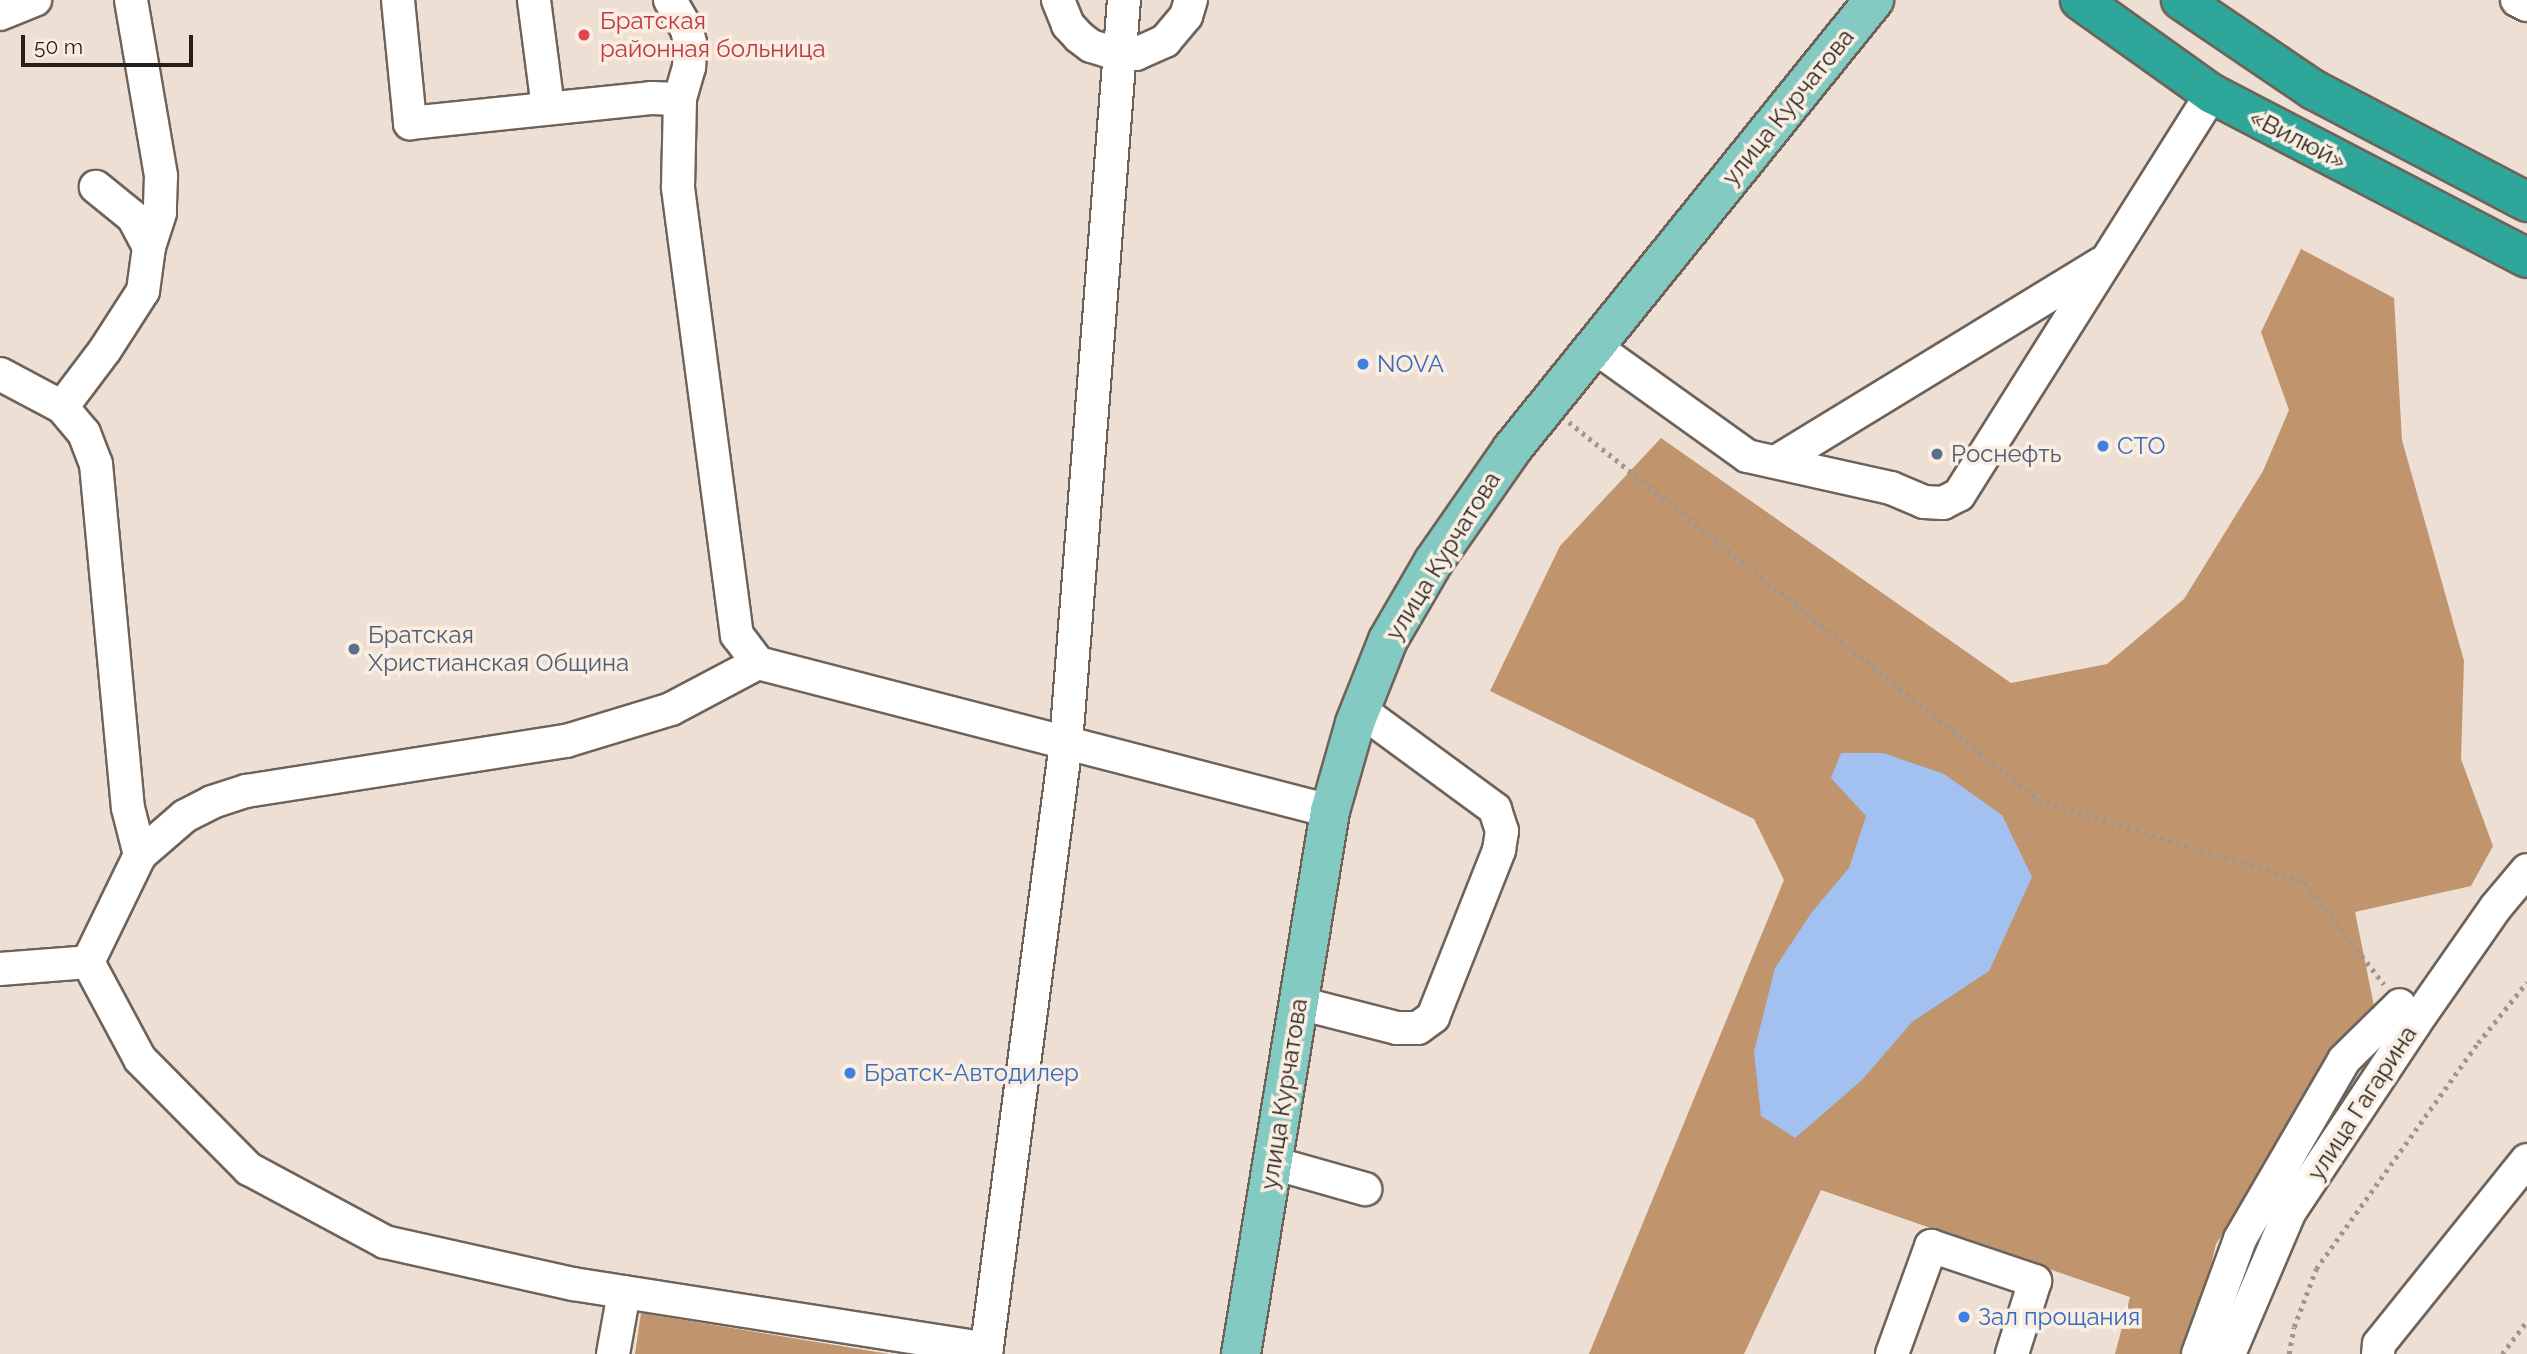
<!DOCTYPE html>
<html>
<head>
<meta charset="utf-8">
<style>
  body { margin:0 }
  #map { position:relative; width:2527px; height:1354px; overflow:hidden; background:#eddfd4; font-family:Raleway,sans-serif }
  div>[style] { position:absolute }
  .forest>* { inset:0; background:#c0946d }
  .water>* { inset:0; background:#a2c1f0 }
  .path>* { height:4.5px; margin-top:-2.25px; transform-origin:0; background:repeating-linear-gradient(90deg,#a1968e 0 3.5px,transparent 0 8.5px) }
  .roads { filter:drop-shadow(2px 0 #6f6359) drop-shadow(-2px 0 #6f6359) drop-shadow(0 2px #6f6359) drop-shadow(0 -2px #6f6359) }
  .minor>* { height:32px; margin:-16px; padding:0 16px; transform-origin:16px; border-radius:16px; background:#fff }
  .major>* { height:38px; margin:-19px; padding:0 19px; transform-origin:19px; border-radius:19px; background:#82cac2 }
  .highway>* { height:38px; margin:-19px; padding:0 19px; transform-origin:19px; border-radius:19px; background:#2ea69a }
  .dots>* { width:19px; height:19px; translate:-50% -50%; box-sizing:border-box; border:4px solid #faede1; border-radius:50% }
  span { translate:-50% -50%; white-space:nowrap; text-align:center; line-height:1.15; -webkit-text-stroke:7px #faede1; paint-order:stroke }
  .health-label { font-size:24px; color:#be3a42 }
  .left { translate:0 -50%; text-align:left }
  .street-label { font-size:24px; color:#241f1b }
  .shop-label { font-size:24px; color:#366cbe }
  .service-label { font-size:24px; color:#4e5e75 }
  .scale { position:absolute; left:21px; top:35px; width:172px; height:32px; box-sizing:border-box; border:4px solid #241f1b; border-top:0; padding-left:9px; font-size:21px; line-height:24px; white-space:nowrap; color:#241f1b; -webkit-text-stroke:5px #faede1; paint-order:stroke }
</style>
</head>
<body>
<div id="map">
  <div class="forest">
    <div style="clip-path:polygon(2301px 249px,2394px 298px,2402px 440px,2464px 661px,2461px 759px,2493px 846px,2471px 886px,2355px 912px,2374px 1006px,2216px 1244px,2190px 1354px,2115px 1354px,2130px 1297px,1821px 1190px,1744px 1354px,1589px 1354px,1784px 880px,1754px 819px,1490px 691px,1560px 546px,1661px 438px,2011px 683px,2107px 664px,2184px 599px,2263px 471px,2289px 410px,2261px 332px)"></div>
    <div style="clip-path:polygon(641px 1313px,889px 1354px,635px 1354px)"></div>
  </div>
  <div class="water">
    <div style="clip-path:polygon(1841px 753px,1883px 753px,1944px 774px,2002px 815px,2032px 877px,1989px 971px,1912px 1022px,1862px 1080px,1795px 1138px,1761px 1116px,1754px 1052px,1775px 968px,1812px 912px,1849px 868px,1866px 816px,1831px 778px)"></div>
  </div>
  <div class="path">
    <div style="left:1569px;top:422px;width:602px;rotate:38.87deg"></div>
    <div style="left:2038px;top:800px;width:278px;rotate:17.1deg"></div>
    <div style="left:2304px;top:882px;width:130px;rotate:51.9deg"></div>
    <div style="left:2289px;top:1354px;width:27px;rotate:-80deg"></div>
    <div style="left:2294px;top:1327px;width:62px;rotate:-69.2deg"></div>
    <div style="left:2316px;top:1269px;width:278px;rotate:-54.4deg"></div>
    <div style="left:2478px;top:1043px;width:78px;rotate:-51.2deg"></div>
    <div style="left:2502px;top:1354px;width:41px;rotate:-52.9deg"></div>
  </div>
  <div class="roads">
    <div class="minor">
      <div style="left:131px;top:0;width:179px;rotate:80.3deg"></div>
      <div style="left:161px;top:176px;width:37px;rotate:92deg"></div>
      <div style="left:160px;top:213px;width:36px;rotate:108deg"></div>
      <div style="left:398px;top:0;width:124px;rotate:84.4deg"></div>
      <div style="left:410px;top:123px;width:242px;rotate:-5.9deg"></div>
      <div style="left:651px;top:98px;width:29px;rotate:2deg"></div>
      <div style="left:534px;top:0;width:109px;rotate:82.6deg"></div>
      <div style="left:670px;top:0;width:34px;rotate:60deg"></div>
      <div style="left:687px;top:30px;width:13px;rotate:77deg"></div>
      <div style="left:690px;top:43px;width:24px;rotate:92deg"></div>
      <div style="left:689px;top:67px;width:33px;rotate:106deg"></div>
      <div style="left:680px;top:99px;width:89px;rotate:91.3deg"></div>
      <div style="left:678px;top:188px;width:451px;rotate:82.5deg"></div>
      <div style="left:737px;top:635px;width:35px;rotate:53deg"></div>
      <div style="left:1058px;top:0;width:27px;rotate:68deg"></div>
      <div style="left:1068px;top:25px;width:16px;rotate:47deg"></div>
      <div style="left:1079px;top:37px;width:15px;rotate:37deg"></div>
      <div style="left:1091px;top:46px;width:30px;rotate:17deg"></div>
      <div style="left:1120px;top:55px;width:16px;rotate:-4deg"></div>
      <div style="left:1136px;top:54px;width:32px;rotate:-24deg"></div>
      <div style="left:1165px;top:41px;width:33px;rotate:-50deg"></div>
      <div style="left:1186px;top:16px;width:17px;rotate:-73deg"></div>
      <div style="left:2517px;top:0;width:11px;rotate:27deg"></div>
      <div style="left:0;top:14px;width:38px;rotate:-22deg"></div>
      <div style="left:1595px;top:347px;width:187px;rotate:35.6deg"></div>
      <div style="left:1747px;top:456px;width:148px;rotate:12.5deg"></div>
      <div style="left:1891px;top:488px;width:36px;rotate:23deg"></div>
      <div style="left:1924px;top:502px;width:19px;rotate:3deg"></div>
      <div style="left:1943px;top:503px;width:18px;rotate:-27deg"></div>
      <div style="left:1959px;top:495px;width:474px;rotate:-57.8deg"></div>
      <div style="left:0;top:374px;width:70px;rotate:28deg"></div>
      <div style="left:62px;top:407px;width:34px;rotate:50deg"></div>
      <div style="left:84px;top:433px;width:33px;rotate:69deg"></div>
      <div style="left:96px;top:464px;width:345px;rotate:84.7deg"></div>
      <div style="left:128px;top:808px;width:49px;rotate:75.7deg"></div>
      <div style="left:62px;top:407px;width:71px;rotate:-53deg"></div>
      <div style="left:105px;top:350px;width:70px;rotate:-57.2deg"></div>
      <div style="left:143px;top:291px;width:44px;rotate:-82.2deg"></div>
      <div style="left:149px;top:247px;width:34px;rotate:-118deg"></div>
      <div style="left:133px;top:217px;width:48px;rotate:-141deg"></div>
      <div style="left:1776px;top:462px;width:381px;rotate:-31.4deg"></div>
      <div style="left:88px;top:962px;width:119px;rotate:-64.1deg"></div>
      <div style="left:140px;top:855px;width:60px;rotate:-40.9deg"></div>
      <div style="left:185px;top:816px;width:30px;rotate:-27deg"></div>
      <div style="left:212px;top:802px;width:36px;rotate:-18deg"></div>
      <div style="left:246px;top:791px;width:324px;rotate:-8.9deg"></div>
      <div style="left:566px;top:741px;width:110px;rotate:-16.9deg"></div>
      <div style="left:671px;top:709px;width:98px;rotate:-27.9deg"></div>
      <div style="left:758px;top:663px;width:591px;rotate:14.51deg"></div>
      <div style="left:0;top:969px;width:88px;rotate:-4.5deg"></div>
      <div style="left:88px;top:962px;width:110px;rotate:61.8deg"></div>
      <div style="left:140px;top:1059px;width:155px;rotate:45.3deg"></div>
      <div style="left:249px;top:1169px;width:154px;rotate:28.2deg"></div>
      <div style="left:385px;top:1242px;width:193px;rotate:12.6deg"></div>
      <div style="left:573px;top:1284px;width:419px;rotate:8.9deg"></div>
      <div style="left:1299px;top:1003px;width:101px;rotate:14.3deg"></div>
      <div style="left:1397px;top:1028px;width:21px"></div>
      <div style="left:1418px;top:1028px;width:19px;rotate:-36deg"></div>
      <div style="left:1433px;top:1017px;width:180px;rotate:-68.4deg"></div>
      <div style="left:1499px;top:850px;width:19px;rotate:-81deg"></div>
      <div style="left:1502px;top:831px;width:23px;rotate:-108deg"></div>
      <div style="left:1495px;top:809px;width:167px;rotate:-143.7deg"></div>
      <div style="left:1273px;top:1163px;width:96px;rotate:15.8deg"></div>
      <div style="left:613px;top:1354px;width:63px;rotate:-79.9deg"></div>
      <div style="left:986px;top:1354px;width:616px;rotate:-82.54deg"></div>
      <div style="left:1066px;top:743px;width:745px;rotate:-85.54deg"></div>
      <div style="left:1892px;top:1354px;width:115px;rotate:-70.1deg"></div>
      <div style="left:1931px;top:1246px;width:110px;rotate:18.6deg"></div>
      <div style="left:2035px;top:1281px;width:77px;rotate:107.5deg"></div>
      <div style="left:2198px;top:1354px;width:122px;rotate:-69.9deg"></div>
      <div style="left:2240px;top:1239px;width:207px;rotate:-59.8deg"></div>
      <div style="left:2344px;top:1060px;width:78px;rotate:-44.5deg"></div>
      <div style="left:2229px;top:1354px;width:153px;rotate:-66.9deg"></div>
      <div style="left:2289px;top:1213px;width:228px;rotate:-56.4deg"></div>
      <div style="left:2415px;top:1023px;width:141px;rotate:-55.1deg"></div>
      <div style="left:2496px;top:907px;width:48px;rotate:-50deg"></div>
      <div style="left:2378px;top:1354px;width:10px;rotate:-84deg"></div>
      <div style="left:2379px;top:1344px;width:236px;rotate:-51.2deg"></div>
    </div>
    <div class="major">
      <div style="left:1241px;top:1354px;width:550px;rotate:-80.69deg"></div>
      <div style="left:1330px;top:811px;width:91px;rotate:-74.1deg"></div>
      <div style="left:1355px;top:723px;width:89px;rotate:-68.3deg"></div>
      <div style="left:1388px;top:640px;width:91px;rotate:-59.8deg"></div>
      <div style="left:1434px;top:561px;width:136px;rotate:-55.1deg"></div>
      <div style="left:1512px;top:449px;width:577px;rotate:-51.12deg"></div>
    </div>
    <div class="highway">
      <div style="left:2080px;top:0;width:162px;rotate:35.5deg"></div>
      <div style="left:2212px;top:94px;width:355px;rotate:27.5deg"></div>
      <div style="left:2181px;top:0;width:161px;rotate:34.1deg"></div>
      <div style="left:2314px;top:90px;width:241px;rotate:27.7deg"></div>
    </div>
  </div>
  <div class="dots">
    <div style="left:584px;top:35px;background:#e0444e"></div>
    <div style="left:1363px;top:364px;background:#3f7fe0"></div>
    <div style="left:2103px;top:446px;background:#3f7fe0"></div>
    <div style="left:1937px;top:454px;background:#5c6f8a"></div>
    <div style="left:354px;top:649px;background:#5c6f8a"></div>
    <div style="left:850px;top:1073px;background:#3f7fe0"></div>
    <div style="left:1964px;top:1317px;background:#3f7fe0"></div>
  </div>
  <div class="health-label">
    <span class="left" style="left:600px;top:35px">Братская<br>районная больница</span>
  </div>
  <div class="street-label">
    <span style="left:1788px;top:107px;rotate:-51deg">улица Курчатова</span>
    <span style="left:2298px;top:139px;rotate:27deg">«Вилюй»</span>
    <span style="left:1443px;top:556px;rotate:-58deg">улица Курчатова</span>
    <span style="left:1284px;top:1094px;rotate:-81deg">улица Курчатова</span>
    <span style="left:2362px;top:1103px;rotate:-57deg">улица Гагарина</span>
  </div>
  <div class="shop-label">
    <span class="left" style="left:1377px;top:364px">NOVA</span>
    <span class="left" style="left:2117px;top:446px">СТО</span>
    <span class="left" style="left:864px;top:1073px">Братск-Автодилер</span>
    <span class="left" style="left:1978px;top:1317px">Зал прощания</span>
  </div>
  <div class="service-label">
    <span class="left" style="left:1951px;top:454px">Роснефть</span>
    <span class="left" style="left:368px;top:649px">Братская<br>Христианская Община</span>
  </div>
  <div class="scale">50 m</div>
</div>
</body>
</html>
